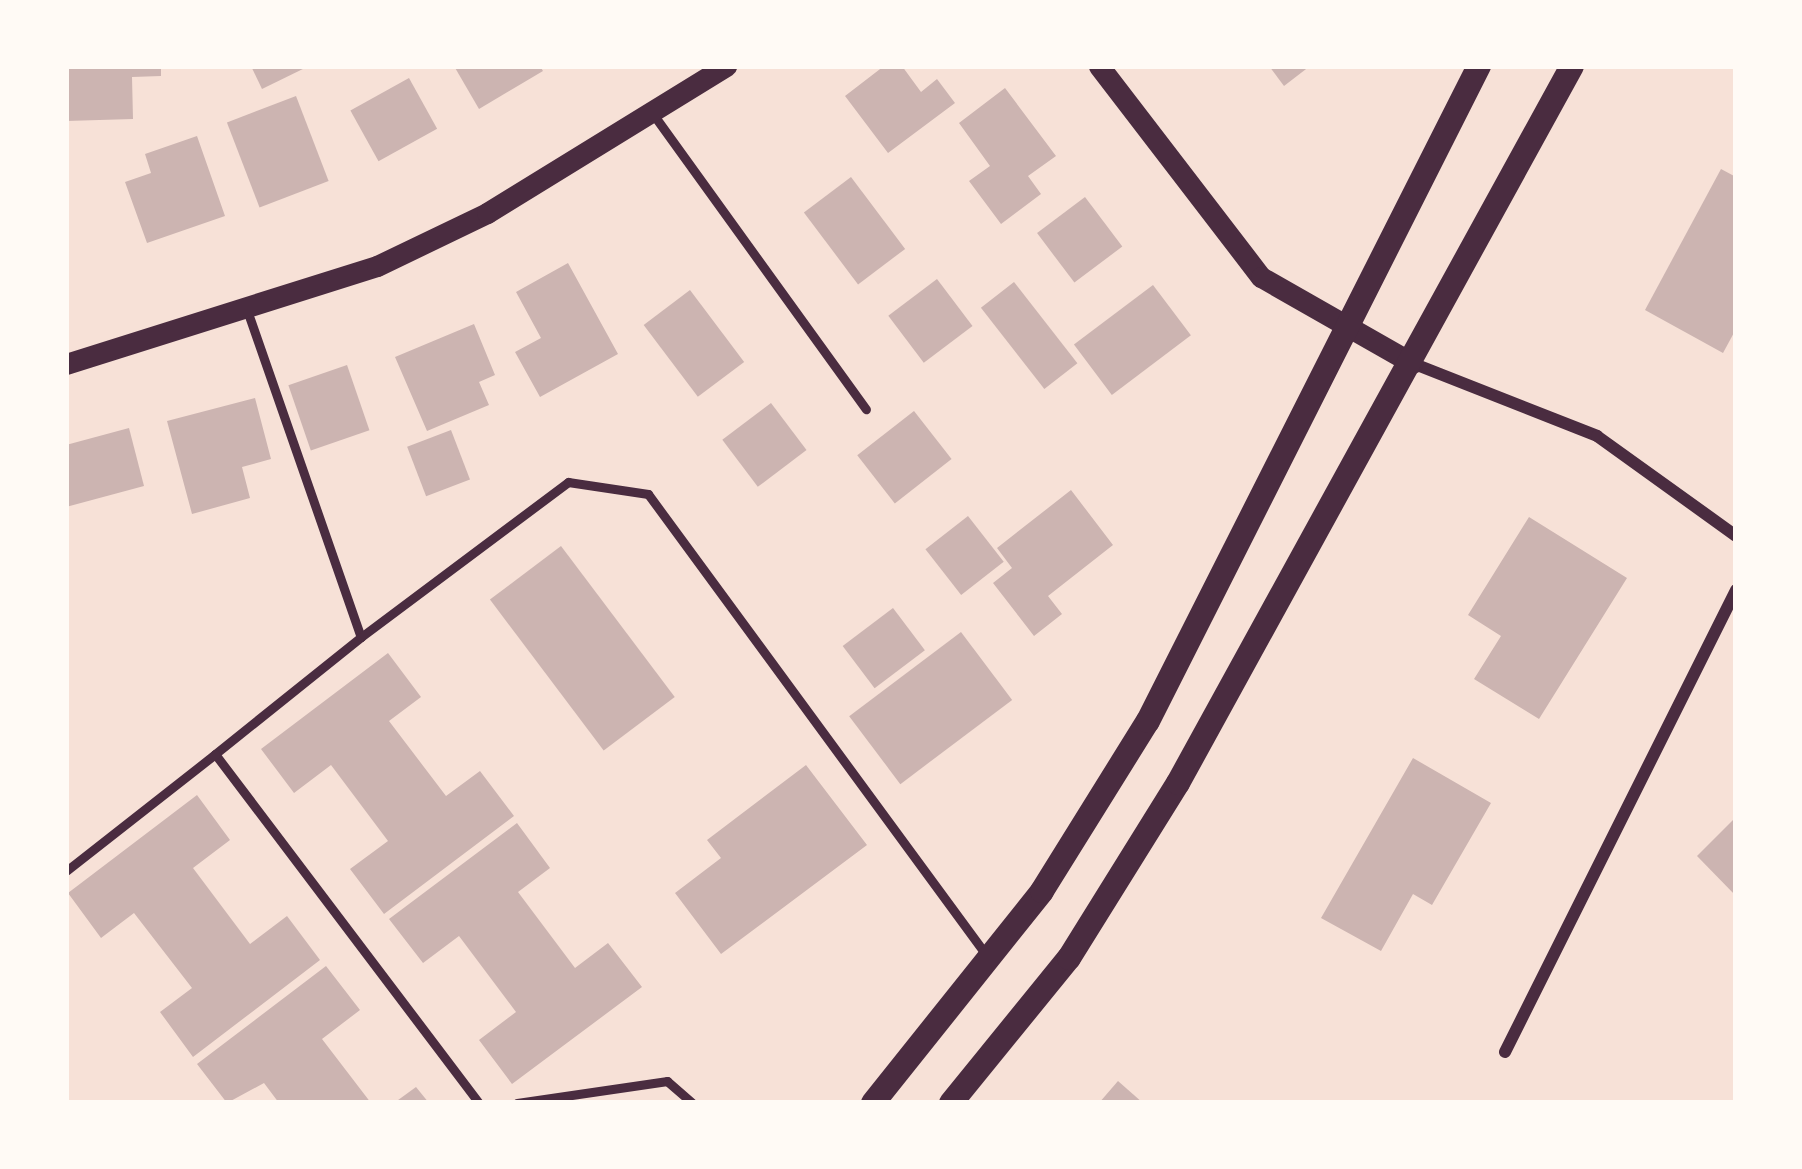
<!DOCTYPE html>
<html>
<head>
<meta charset="utf-8">
<style>
  body { margin:0 }
  #map { position:relative; width:1802px; height:1169px; overflow:hidden; background:#f7e1d7; font-family:"Source Sans 3",sans-serif }
  div>[style] { position:absolute }
  .building>* { inset:0; background:#ccb4b1; transform-origin:0 0 }
  .service>* { height:9px; margin:-4.5px; padding:0 4.5px; transform-origin:4.5px; border-radius:4.5px; background:#4a2c40 }
  .minor>* { height:12px; margin:-6px; padding:0 6px; transform-origin:6px; border-radius:6px; background:#4a2c40 }
  .tertiary>* { height:21px; margin:-10.5px; padding:0 10.5px; transform-origin:10.5px; border-radius:10.5px; background:#4a2c40 }
  .secondary>* { height:24px; margin:-12px; padding:0 12px; transform-origin:12px; border-radius:12px; background:#4a2c40 }
  span { translate:-50% -50%; white-space:nowrap; text-align:center; line-height:1.15; -webkit-text-stroke:9px #fffaf5; paint-order:stroke }
  .frame { position:absolute; inset:0; border:69px solid #fffaf5; pointer-events:none }
</style>
</head>
<body>
<div id="map">
  <div class="building">
    <div style="clip-path:polygon(66px 66px,161px 66px,161px 76px,132px 77px,133px 119px,66px 121px)"></div>
    <div style="clip-path:polygon(251px 66px,309px 66px,262px 89px)"></div>
    <div style="clip-path:polygon(454px 66px,540px 66px,543px 71px,479px 109px)"></div>
    <div style="clip-path:polygon(884px 66px,902px 66px,921px 92px,937px 79px,955px 103px,888px 153px,845px 96px)"></div>
    <div style="clip-path:polygon(1269px 66px,1310px 66px,1284px 86px)"></div>
    <div style="left:409px;top:78px;width:58px;height:67px;rotate:61deg"></div>
    <div style="clip-path:polygon(1005px 88px,1056px 156px,1028px 176px,1041px 194px,1001px 224px,969px 181px,990px 166px,959px 123px)"></div>
    <div style="left:296px;top:96px;width:91px;height:74px;rotate:69deg"></div>
    <div style="clip-path:polygon(197px 136px,225px 216px,147px 243px,125px 182px,151px 173px,145px 154px)"></div>
    <div style="clip-path:polygon(1721px 169px,1736px 177px,1736px 329px,1723px 353px,1645px 310px)"></div>
    <div style="left:851px;top:177px;width:90px;height:59px;rotate:53deg"></div>
    <div style="left:1085px;top:197px;width:62px;height:60px;rotate:53deg"></div>
    <div style="clip-path:polygon(568px 263px,618px 354px,540px 397px,515px 352px,541px 338px,516px 292px)"></div>
    <div style="left:937px;top:279px;width:59px;height:61px;rotate:53deg"></div>
    <div style="left:1014px;top:282px;width:103px;height:42px;rotate:52deg"></div>
    <div style="left:1153px;top:285px;width:63px;height:99px;rotate:53deg"></div>
    <div style="left:690px;top:290px;width:90px;height:58px;rotate:53deg"></div>
    <div style="clip-path:polygon(474px 324px,495px 375px,479px 382px,489px 405px,427px 431px,395px 357px)"></div>
    <div style="left:347px;top:365px;width:69px;height:62px;rotate:71deg"></div>
    <div style="clip-path:polygon(255px 398px,271px 459px,242px 467px,250px 498px,192px 514px,167px 421px)"></div>
    <div style="left:771px;top:403px;width:59px;height:61px;rotate:53deg"></div>
    <div style="left:914px;top:411px;width:61px;height:72px;rotate:52deg"></div>
    <div style="clip-path:polygon(129px 428px,144px 486px,66px 507px,66px 445px)"></div>
    <div style="left:451px;top:430px;width:53px;height:47px;rotate:69deg"></div>
    <div style="clip-path:polygon(1071px 490px,1113px 545px,1048px 596px,1062px 614px,1034px 636px,993px 583px,1012px 568px,997px 548px)"></div>
    <div style="left:968px;top:516px;width:58px;height:54px;rotate:52deg"></div>
    <div style="clip-path:polygon(1529px 517px,1627px 578px,1539px 719px,1474px 679px,1501px 636px,1468px 615px)"></div>
    <div style="left:561px;top:546px;width:189px;height:89px;rotate:53deg"></div>
    <div style="left:893px;top:608px;width:53px;height:63px;rotate:53deg"></div>
    <div style="left:961px;top:632px;width:85px;height:140px;rotate:53deg"></div>
    <div style="clip-path:polygon(388px 653px,421px 697px,389px 721px,446px 796px,480px 771px,514px 816px,384px 914px,350px 869px,388px 841px,331px 765px,294px 793px,261px 749px)"></div>
    <div style="clip-path:polygon(1413px 758px,1491px 803px,1432px 905px,1413px 894px,1381px 951px,1321px 918px)"></div>
    <div style="clip-path:polygon(806px 765px,867px 845px,721px 954px,675px 893px,721px 858px,707px 840px)"></div>
    <div style="clip-path:polygon(197px 795px,230px 840px,193px 868px,250px 944px,287px 916px,320px 960px,193px 1057px,160px 1012px,192px 988px,134px 913px,101px 938px,68px 893px)"></div>
    <div style="clip-path:polygon(1736px 817px,1736px 896px,1697px 856px)"></div>
    <div style="clip-path:polygon(517px 823px,550px 868px,518px 892px,575px 968px,608px 943px,642px 987px,512px 1084px,479px 1040px,516px 1012px,459px 936px,423px 963px,389px 919px)"></div>
    <div style="clip-path:polygon(326px 966px,360px 1010px,322px 1039px,371px 1103px,279px 1103px,264px 1083px,227px 1103px,197px 1064px)"></div>
    <div style="clip-path:polygon(1118px 1081px,1143px 1103px,1099px 1103px)"></div>
    <div style="clip-path:polygon(416px 1087px,429px 1103px,394px 1103px)"></div>
  </div>
  <div class="service">
    <div style="left:653px;top:114px;width:364px;rotate:54.2deg"></div>
    <div style="left:248px;top:313px;width:343px;rotate:70.8deg"></div>
    <div style="left:361px;top:637px;width:187px;rotate:141.3deg"></div>
    <div style="left:215px;top:754px;width:438px;rotate:52.9deg"></div>
    <div style="left:361px;top:637px;width:259px;rotate:-36.8deg"></div>
    <div style="left:568px;top:482px;width:81px;rotate:8.5deg"></div>
    <div style="left:648px;top:494px;width:573px;rotate:53.73deg"></div>
    <div style="left:66px;top:871px;width:189px;rotate:-38.1deg"></div>
    <div style="left:517px;top:1103px;width:152px;rotate:-8.3deg"></div>
    <div style="left:667px;top:1081px;width:33px;rotate:41deg"></div>
  </div>
  <div class="minor">
    <div style="left:1412px;top:363px;width:199px;rotate:21.5deg"></div>
    <div style="left:1597px;top:436px;width:171px;rotate:35.7deg"></div>
    <div style="left:1505px;top:1052px;width:517px;rotate:-63.43deg"></div>
  </div>
  <div class="tertiary">
    <div style="left:1099px;top:66px;width:266px;rotate:52.5deg"></div>
    <div style="left:1261px;top:277px;width:174px;rotate:29.7deg"></div>
    <div style="left:66px;top:364px;width:326px;rotate:-17.5deg"></div>
    <div style="left:377px;top:266px;width:122px;rotate:-25.7deg"></div>
    <div style="left:487px;top:213px;width:281px;rotate:-31.6deg"></div>
  </div>
  <div class="secondary">
    <div style="left:873px;top:1103px;width:271px;rotate:-51.4deg"></div>
    <div style="left:1042px;top:891px;width:200px;rotate:-58.1deg"></div>
    <div style="left:1148px;top:721px;width:734px;rotate:-63.19deg"></div>
    <div style="left:951px;top:1103px;width:187px;rotate:-50.9deg"></div>
    <div style="left:1069px;top:958px;width:206px;rotate:-58.1deg"></div>
    <div style="left:1178px;top:783px;width:818px;rotate:-61.21deg"></div>
  </div>
  <div class="frame"></div>
</div>
</body>
</html>
